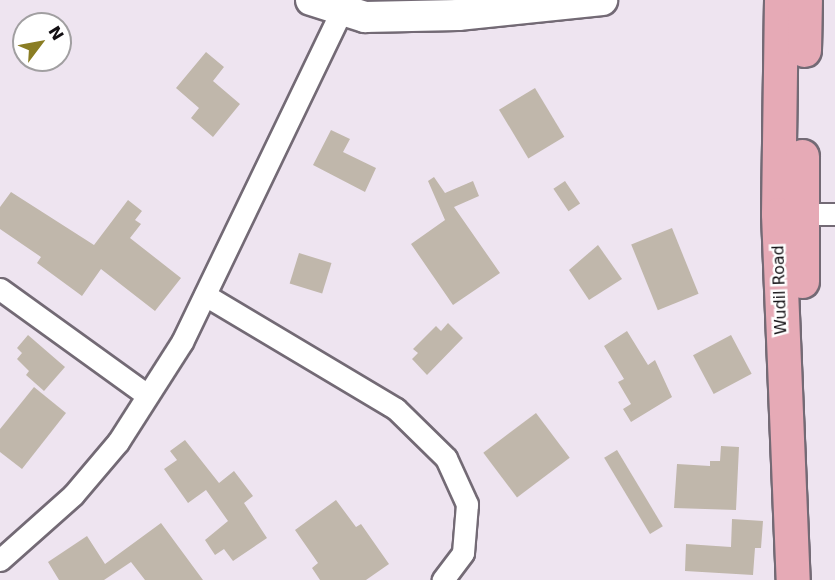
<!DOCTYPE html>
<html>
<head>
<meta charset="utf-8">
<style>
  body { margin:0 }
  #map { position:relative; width:835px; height:580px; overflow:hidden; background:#eee4f0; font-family:"DejaVu Sans",sans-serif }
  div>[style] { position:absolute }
  .building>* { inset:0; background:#c0b7ab; transform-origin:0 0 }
  .roads { filter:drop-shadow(2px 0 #736a75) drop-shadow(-2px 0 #736a75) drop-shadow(0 2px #736a75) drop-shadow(0 -2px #736a75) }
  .street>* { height:21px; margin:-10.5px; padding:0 10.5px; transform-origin:10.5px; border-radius:10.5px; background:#fff }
  .secondary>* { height:30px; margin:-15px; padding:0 15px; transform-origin:15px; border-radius:15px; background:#fff }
  .primary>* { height:33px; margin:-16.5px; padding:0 16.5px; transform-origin:16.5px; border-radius:16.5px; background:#e6aab6 }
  span { translate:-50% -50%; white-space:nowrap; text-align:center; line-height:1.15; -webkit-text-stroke:5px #fff; paint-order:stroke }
  .street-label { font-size:16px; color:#131014 }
  .north { position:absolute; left:12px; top:12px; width:60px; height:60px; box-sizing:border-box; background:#fff; border:2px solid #a19fa1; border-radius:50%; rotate:58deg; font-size:16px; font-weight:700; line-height:24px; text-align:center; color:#131014 }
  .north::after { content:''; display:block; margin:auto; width:21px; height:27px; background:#8a7d23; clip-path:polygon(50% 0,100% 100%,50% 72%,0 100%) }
</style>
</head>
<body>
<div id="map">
  <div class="building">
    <div style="clip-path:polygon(206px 52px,224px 67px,213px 81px,240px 104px,213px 137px,191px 118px,199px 108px,176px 88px)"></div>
    <div style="left:535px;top:88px;width:57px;height:42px;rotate:59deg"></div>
    <div style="clip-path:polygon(331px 130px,350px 139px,343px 152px,376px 168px,365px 192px,313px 165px)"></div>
    <div style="clip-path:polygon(434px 177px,445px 193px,473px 181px,479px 196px,454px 207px,500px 273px,453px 305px,411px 244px,445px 220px,428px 181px)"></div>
    <div style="left:565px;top:181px;width:27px;height:14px;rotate:56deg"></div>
    <div style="clip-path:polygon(11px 192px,94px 245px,128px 200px,142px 211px,135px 220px,141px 224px,130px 238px,181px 278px,155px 311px,101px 269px,82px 296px,37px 263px,41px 257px,0 229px,0 207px)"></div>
    <div style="left:672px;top:228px;width:71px;height:44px;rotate:68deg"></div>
    <div style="clip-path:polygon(598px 245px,622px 279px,589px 300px,569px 270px)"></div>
    <div style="left:299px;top:253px;width:34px;height:32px;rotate:17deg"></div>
    <div style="clip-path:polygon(448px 323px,463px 338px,427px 375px,412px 359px,418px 353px,413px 349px,436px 326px,441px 331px)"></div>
    <div style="clip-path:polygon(627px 331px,648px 365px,655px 360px,672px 397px,631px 422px,623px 409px,631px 404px,618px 382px,624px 379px,604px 346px)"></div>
    <div style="clip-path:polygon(28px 335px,65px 367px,44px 391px,26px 375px,29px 371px,17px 359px,22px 353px,17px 348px)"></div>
    <div style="left:731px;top:335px;width:44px;height:43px;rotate:62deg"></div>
    <div style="clip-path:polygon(34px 387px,66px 413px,22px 469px,0 452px,0 429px)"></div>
    <div style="left:536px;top:413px;width:56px;height:66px;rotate:53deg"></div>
    <div style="clip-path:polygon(185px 440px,219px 483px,234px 471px,253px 496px,244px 503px,267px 538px,233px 561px,224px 549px,215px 555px,205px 540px,228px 521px,206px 490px,188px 503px,164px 469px,177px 460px,170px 451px)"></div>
    <div style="clip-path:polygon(721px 446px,739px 447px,736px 510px,674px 508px,677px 464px,710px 466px,710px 461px,720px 461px)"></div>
    <div style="left:617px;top:450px;width:89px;height:15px;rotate:59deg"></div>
    <div style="clip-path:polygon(336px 500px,356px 527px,361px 524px,389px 564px,366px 580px,320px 580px,312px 568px,318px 563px,295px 530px)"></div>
    <div style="clip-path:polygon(732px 519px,763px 521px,761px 548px,755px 548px,753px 575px,685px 571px,686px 544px,731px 547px)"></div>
    <div style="clip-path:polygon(161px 523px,203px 580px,145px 580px,131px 562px,104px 580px,59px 580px,48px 562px,87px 536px,105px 564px)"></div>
  </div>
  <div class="roads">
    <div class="street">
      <div style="left:791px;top:214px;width:44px"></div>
      <div style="left:0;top:289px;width:181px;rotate:35.8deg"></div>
      <div style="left:205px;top:295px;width:222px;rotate:30.8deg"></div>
      <div style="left:396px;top:409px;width:70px;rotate:44.4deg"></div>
      <div style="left:446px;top:458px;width:51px;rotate:65.5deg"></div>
      <div style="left:467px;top:504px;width:49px;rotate:94.7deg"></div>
      <div style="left:463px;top:553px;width:34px;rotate:127deg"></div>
      <div style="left:0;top:560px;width:98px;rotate:-41.7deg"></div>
      <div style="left:73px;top:495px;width:70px;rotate:-49.7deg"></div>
      <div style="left:118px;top:442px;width:119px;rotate:-57.4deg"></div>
      <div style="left:182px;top:342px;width:366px;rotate:-64.3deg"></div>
    </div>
    <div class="secondary">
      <div style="left:311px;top:0;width:57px;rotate:17.5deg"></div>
      <div style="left:365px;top:17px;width:93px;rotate:-1.2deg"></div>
      <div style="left:458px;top:15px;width:145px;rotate:-5.9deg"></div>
    </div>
    <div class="primary">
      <div style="left:781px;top:0;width:214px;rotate:90.8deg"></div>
      <div style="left:778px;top:214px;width:366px;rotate:87.7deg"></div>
      <div style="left:804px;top:50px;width:50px;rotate:-88.9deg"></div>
      <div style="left:802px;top:281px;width:125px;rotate:-90deg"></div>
    </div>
  </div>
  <div class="street-label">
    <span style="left:780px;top:290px;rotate:-92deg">Wudil Road</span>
  </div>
  <div class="north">N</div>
</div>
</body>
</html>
